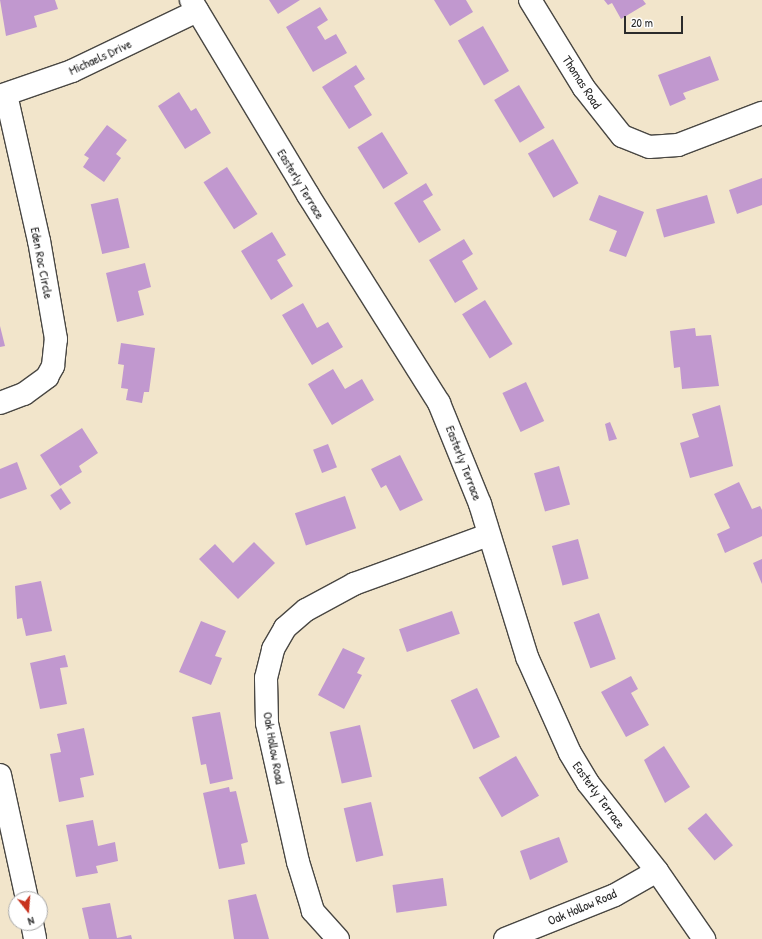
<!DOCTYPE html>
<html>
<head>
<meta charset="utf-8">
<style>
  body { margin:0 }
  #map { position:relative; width:762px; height:939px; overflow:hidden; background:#f2e5cb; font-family:"Patrick Hand",sans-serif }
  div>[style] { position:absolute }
  .building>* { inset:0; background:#c198cf; transform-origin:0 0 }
  .roads { filter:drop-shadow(1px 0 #494743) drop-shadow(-1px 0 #494743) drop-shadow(0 1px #494743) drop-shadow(0 -1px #494743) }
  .minor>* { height:22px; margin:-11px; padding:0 11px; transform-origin:11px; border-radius:11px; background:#fff }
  span { translate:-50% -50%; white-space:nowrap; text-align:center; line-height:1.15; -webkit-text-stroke:3.5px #fff; paint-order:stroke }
  .street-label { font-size:13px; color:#2b2b2b }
  .north { position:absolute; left:8px; top:891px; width:40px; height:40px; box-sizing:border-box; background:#fff; border:1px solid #aaa; border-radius:50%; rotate:163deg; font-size:11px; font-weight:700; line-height:16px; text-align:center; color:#2b2b2b }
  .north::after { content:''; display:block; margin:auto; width:14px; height:18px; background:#c8321e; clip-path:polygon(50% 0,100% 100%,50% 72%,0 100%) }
  .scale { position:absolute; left:624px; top:16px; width:59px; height:18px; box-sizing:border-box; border:2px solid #2b2b2b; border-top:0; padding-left:5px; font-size:12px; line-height:14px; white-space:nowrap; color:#2b2b2b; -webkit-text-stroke:3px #fff; paint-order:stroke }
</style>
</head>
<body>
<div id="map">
  <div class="building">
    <div style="clip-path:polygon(0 0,55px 0,58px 9px,34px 16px,37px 27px,6px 36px)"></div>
    <div style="clip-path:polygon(269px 0,300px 0,278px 14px)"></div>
    <div style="clip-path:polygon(434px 0,466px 0,473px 12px,450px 26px)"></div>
    <div style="clip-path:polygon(604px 0,643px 0,646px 4px,621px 19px,612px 3px,608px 5px)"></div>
    <div style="clip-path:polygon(320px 7px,328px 20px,317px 27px,325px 40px,336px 34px,347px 53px,313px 72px,286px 27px)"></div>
    <div style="left:483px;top:26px;width:52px;height:29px;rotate:60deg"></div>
    <div style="clip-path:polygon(710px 56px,719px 80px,683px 93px,686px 99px,670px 106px,658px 75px)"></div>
    <div style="clip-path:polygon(356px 65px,365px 79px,354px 86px,372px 115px,349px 129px,322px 87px)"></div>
    <div style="left:519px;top:85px;width:50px;height:29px;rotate:59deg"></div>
    <div style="clip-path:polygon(179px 92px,191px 111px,196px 108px,211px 133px,185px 149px,158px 106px)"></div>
    <div style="clip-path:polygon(107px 125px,127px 140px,116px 154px,121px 158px,104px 182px,83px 167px,89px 158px,84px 155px)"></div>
    <div style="left:382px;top:132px;width:49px;height:29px;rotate:58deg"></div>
    <div style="left:553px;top:139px;width:51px;height:29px;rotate:60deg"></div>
    <div style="left:227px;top:167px;width:56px;height:28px;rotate:57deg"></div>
    <div style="clip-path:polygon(762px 178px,762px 205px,737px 214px,729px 190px)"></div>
    <div style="clip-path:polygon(426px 183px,433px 195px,423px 201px,441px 230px,419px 243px,394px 203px)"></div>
    <div style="clip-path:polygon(599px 195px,644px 212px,626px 257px,609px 251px,617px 231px,589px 220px)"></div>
    <div style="left:707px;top:195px;width:29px;height:53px;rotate:74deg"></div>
    <div style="left:118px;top:198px;width:51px;height:28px;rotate:77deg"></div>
    <div style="clip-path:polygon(272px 232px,286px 255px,277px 260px,293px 286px,271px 300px,241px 251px)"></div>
    <div style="clip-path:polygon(464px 239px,473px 254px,462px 261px,478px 289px,455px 303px,429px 260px)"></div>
    <div style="clip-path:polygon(145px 263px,151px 287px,138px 291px,144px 315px,117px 322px,106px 273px)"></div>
    <div style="left:485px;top:300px;width:52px;height:27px;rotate:58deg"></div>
    <div style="clip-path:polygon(303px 303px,317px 328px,328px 322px,343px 347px,312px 365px,282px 315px)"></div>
    <div style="clip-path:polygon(0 326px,5px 346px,0 347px)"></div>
    <div style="clip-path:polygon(695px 328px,696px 336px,711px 335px,719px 386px,682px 389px,680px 367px,674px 368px,670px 331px)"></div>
    <div style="clip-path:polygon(121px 343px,155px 348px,149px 392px,144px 392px,142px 403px,126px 400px,128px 389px,121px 388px,124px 365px,118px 364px)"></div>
    <div style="clip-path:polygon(333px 369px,345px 389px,362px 379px,374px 400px,332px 425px,308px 384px)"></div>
    <div style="left:526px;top:382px;width:43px;height:26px;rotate:65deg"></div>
    <div style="clip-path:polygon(720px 405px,733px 466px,690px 478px,680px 443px,699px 437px,692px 414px)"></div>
    <div style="clip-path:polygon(610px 422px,617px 439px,609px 441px,605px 424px)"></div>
    <div style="clip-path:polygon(82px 428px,98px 453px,79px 466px,82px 472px,60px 486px,40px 455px)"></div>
    <div style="left:328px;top:444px;width:25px;height:16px;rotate:69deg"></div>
    <div style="clip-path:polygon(400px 455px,423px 500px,400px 511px,386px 485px,381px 488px,371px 469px)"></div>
    <div style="clip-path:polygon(17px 462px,27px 489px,0 499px,0 469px)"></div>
    <div style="left:559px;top:466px;width:40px;height:26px;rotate:74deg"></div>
    <div style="clip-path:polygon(739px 482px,752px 509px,760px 506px,762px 510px,762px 536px,725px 553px,717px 534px,730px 528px,714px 494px)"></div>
    <div style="left:61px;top:488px;width:18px;height:13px;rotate:56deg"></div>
    <div style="left:345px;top:496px;width:34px;height:53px;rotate:71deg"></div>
    <div style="left:578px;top:539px;width:41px;height:27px;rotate:75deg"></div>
    <div style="clip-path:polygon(254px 542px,275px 563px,238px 599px,199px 559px,215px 544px,233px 563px)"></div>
    <div style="clip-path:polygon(762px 559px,762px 584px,753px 563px)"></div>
    <div style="clip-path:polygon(41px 581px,52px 631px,26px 636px,22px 618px,17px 619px,15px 586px)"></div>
    <div style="left:452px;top:611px;width:24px;height:56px;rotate:71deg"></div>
    <div style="left:599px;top:613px;width:49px;height:27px;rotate:70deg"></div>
    <div style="clip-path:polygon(201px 621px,226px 631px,215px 656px,222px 658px,211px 685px,179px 672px)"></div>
    <div style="clip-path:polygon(343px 648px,365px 658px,357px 673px,362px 675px,344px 709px,318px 695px)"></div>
    <div style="clip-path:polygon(65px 655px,68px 667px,60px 668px,67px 704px,40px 709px,30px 663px)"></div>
    <div style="clip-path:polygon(631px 676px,638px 689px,631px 693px,649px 725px,626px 737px,601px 692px)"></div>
    <div style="left:477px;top:688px;width:54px;height:29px;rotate:65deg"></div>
    <div style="clip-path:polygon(220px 712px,233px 779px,210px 784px,206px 764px,201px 765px,192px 717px)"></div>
    <div style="left:360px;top:725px;width:53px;height:31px;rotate:77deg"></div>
    <div style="clip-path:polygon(84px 728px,94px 775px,80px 778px,84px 797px,59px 802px,50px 754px,61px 752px,57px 734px)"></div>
    <div style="clip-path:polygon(664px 746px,690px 787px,665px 803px,644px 760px)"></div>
    <div style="left:516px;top:756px;width:46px;height:43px;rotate:60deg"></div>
    <div style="clip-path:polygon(229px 787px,230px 792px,236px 791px,248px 842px,241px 844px,245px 864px,219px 869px,203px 793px)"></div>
    <div style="left:371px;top:802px;width:55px;height:28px;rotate:77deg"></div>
    <div style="left:706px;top:813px;width:42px;height:24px;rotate:50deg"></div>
    <div style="clip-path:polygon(93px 820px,98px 846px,115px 842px,118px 861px,96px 866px,98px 873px,76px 877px,66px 825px)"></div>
    <div style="clip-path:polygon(559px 837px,568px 862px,530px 880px,520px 851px)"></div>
    <div style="left:443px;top:878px;width:28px;height:51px;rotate:82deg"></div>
    <div style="clip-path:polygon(256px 894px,269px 939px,234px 939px,228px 900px)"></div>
    <div style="clip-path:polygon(110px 903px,117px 938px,131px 935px,132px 939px,89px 939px,82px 908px)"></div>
  </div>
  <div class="roads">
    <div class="minor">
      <div style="left:191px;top:0;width:227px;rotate:59deg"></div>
      <div style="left:308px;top:195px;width:246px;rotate:57.8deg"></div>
      <div style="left:439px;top:403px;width:109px;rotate:67.9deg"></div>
      <div style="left:480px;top:504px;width:160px;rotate:72.9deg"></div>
      <div style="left:527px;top:657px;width:105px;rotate:65.9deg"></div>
      <div style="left:570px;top:753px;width:35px;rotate:59deg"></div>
      <div style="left:588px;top:783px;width:112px;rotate:51.9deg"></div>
      <div style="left:657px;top:871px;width:83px;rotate:55.3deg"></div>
      <div style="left:530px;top:0;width:103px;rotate:58.5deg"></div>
      <div style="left:584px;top:88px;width:61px;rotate:51.6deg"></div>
      <div style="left:622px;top:136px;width:29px;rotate:22deg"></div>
      <div style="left:649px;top:147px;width:29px;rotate:-4deg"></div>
      <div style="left:678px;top:145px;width:90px;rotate:-20.9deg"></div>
      <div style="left:0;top:96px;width:76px;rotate:-19.1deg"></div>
      <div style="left:72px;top:71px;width:139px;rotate:-25.6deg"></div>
      <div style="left:0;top:403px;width:26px;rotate:-21deg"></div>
      <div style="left:24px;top:394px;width:29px;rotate:-36deg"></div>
      <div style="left:47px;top:377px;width:13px;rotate:-61deg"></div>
      <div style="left:53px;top:366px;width:27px;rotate:-84deg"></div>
      <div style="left:56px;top:339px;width:99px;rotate:-99.8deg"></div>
      <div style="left:39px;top:241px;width:150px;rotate:-102.7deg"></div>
      <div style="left:0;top:775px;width:127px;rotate:77.7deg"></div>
      <div style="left:32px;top:923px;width:16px;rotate:79deg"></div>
      <div style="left:338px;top:939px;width:38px;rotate:-132deg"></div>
      <div style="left:313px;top:911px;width:51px;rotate:-107deg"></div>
      <div style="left:298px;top:862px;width:142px;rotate:-102.6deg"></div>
      <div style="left:267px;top:723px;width:45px;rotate:-91.3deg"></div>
      <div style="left:266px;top:678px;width:30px;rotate:-76deg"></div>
      <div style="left:273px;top:649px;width:24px;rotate:-60deg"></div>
      <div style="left:285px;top:628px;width:28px;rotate:-41deg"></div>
      <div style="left:306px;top:610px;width:55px;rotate:-28.4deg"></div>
      <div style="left:354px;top:584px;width:143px;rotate:-20.1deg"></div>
      <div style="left:505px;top:939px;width:118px;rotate:-21.8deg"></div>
      <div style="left:615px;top:895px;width:48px;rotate:-29.7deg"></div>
    </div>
  </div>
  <div class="street-label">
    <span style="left:100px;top:57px;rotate:-25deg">Michaels Drive</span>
    <span style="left:582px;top:82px;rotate:57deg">Thomas Road</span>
    <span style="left:301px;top:184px;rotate:59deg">Easterly Terrace</span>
    <span style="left:42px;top:263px;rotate:79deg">Eden Roc Circle</span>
    <span style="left:464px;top:463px;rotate:69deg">Easterly Terrace</span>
    <span style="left:274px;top:748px;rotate:80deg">Oak Hollow Road</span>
    <span style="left:599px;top:795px;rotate:54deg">Easterly Terrace</span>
    <span style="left:582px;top:907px;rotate:-23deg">Oak Hollow Road</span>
  </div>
  <div class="north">N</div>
  <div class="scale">20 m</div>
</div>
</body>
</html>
